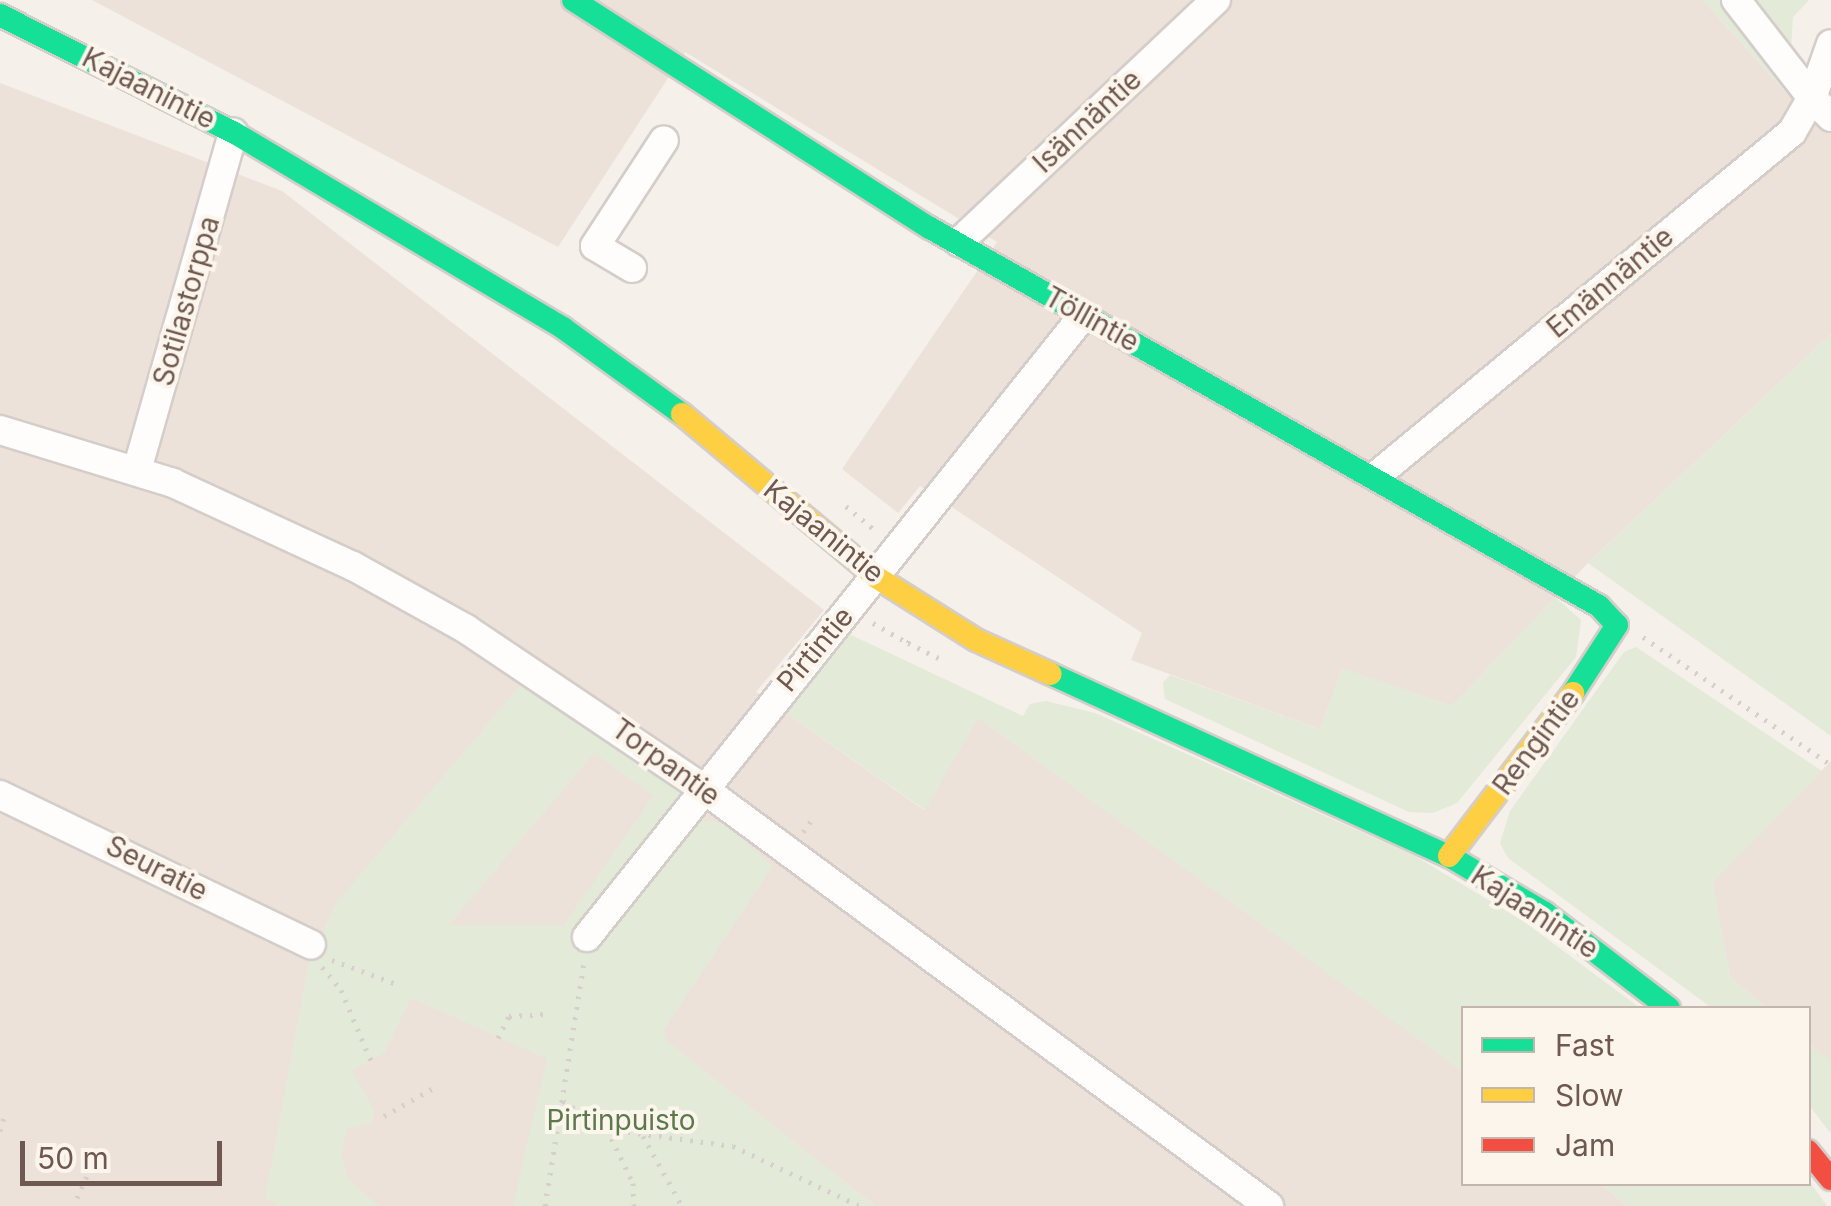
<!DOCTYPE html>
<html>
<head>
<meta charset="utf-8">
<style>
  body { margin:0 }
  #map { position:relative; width:1831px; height:1206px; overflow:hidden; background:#f5f0ea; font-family:Inter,sans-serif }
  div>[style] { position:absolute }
  .residential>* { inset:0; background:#ede2d9 }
  .green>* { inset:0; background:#e3ead7 }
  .path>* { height:5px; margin-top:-2.5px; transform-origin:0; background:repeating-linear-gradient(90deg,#d6cfcb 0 2.5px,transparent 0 10.5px) }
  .roads { filter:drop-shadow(2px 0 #d4cdc9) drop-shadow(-2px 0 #d4cdc9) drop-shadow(0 2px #d4cdc9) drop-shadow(0 -2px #d4cdc9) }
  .street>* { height:28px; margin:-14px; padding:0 14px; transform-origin:14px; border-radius:14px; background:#fefdfc }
  .fast>* { height:22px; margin:-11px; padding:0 11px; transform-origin:11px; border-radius:11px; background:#16e098 }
  .slow>* { height:22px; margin:-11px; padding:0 11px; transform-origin:11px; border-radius:11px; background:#ffcf43 }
  .jam>* { height:22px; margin:-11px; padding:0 11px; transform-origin:11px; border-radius:11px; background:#f24e42 }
  span { translate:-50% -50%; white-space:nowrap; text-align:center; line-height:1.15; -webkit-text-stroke:8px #fcf5ec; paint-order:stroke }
  .street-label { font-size:28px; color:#6f584f }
  .park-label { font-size:28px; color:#5c794c }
  .legend { position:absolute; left:1461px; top:1006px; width:350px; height:180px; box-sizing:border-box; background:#fcf5ec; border:2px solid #c4b6ad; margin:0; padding:12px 18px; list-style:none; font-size:30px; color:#6f584f }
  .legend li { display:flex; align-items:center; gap:20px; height:50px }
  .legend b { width:50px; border:2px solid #c4b6ad }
  .scale { position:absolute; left:20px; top:1141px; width:202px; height:45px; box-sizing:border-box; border:5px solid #6f584f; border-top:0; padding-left:12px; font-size:30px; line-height:35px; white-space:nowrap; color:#6f584f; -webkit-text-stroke:8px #fcf5ec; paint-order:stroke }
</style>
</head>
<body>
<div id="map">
  <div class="residential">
    <div style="clip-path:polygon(92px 0,1703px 0,1788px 95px,1831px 50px,1831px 334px,1588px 563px,1452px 706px,1342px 669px,1320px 729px,1131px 660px,1142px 633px,920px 486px,898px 513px,842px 469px,997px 242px,685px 52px,558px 247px)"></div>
    <div style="clip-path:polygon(0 83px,282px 191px,824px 610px,756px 692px,924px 810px,977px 717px,1420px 1037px,1463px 1072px,1464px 1184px,1600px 1184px,1628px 1206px,875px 1206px,666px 1041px,663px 1030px,724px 823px,556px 1206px,0 1206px)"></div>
    <div style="clip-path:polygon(1831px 761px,1831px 1061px,1829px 1062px,1809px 1044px,1808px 1008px,1767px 1008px,1730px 977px,1712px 882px)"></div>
  </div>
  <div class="green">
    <div style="clip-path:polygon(1703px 0,1809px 0,1793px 17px,1788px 95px)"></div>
    <div style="clip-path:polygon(1831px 334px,1831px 736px,1588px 563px)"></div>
    <div style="clip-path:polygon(1555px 597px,1581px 620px,1576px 657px,1457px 803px,1433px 813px,1409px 812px,1165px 699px,1163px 683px,1170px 675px,1320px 729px,1342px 668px,1452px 706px)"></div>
    <div style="clip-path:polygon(849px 634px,1023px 716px,1030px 704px,1046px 701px,1095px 713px,1415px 856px,1523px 921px,1640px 1008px,1464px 1008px,1463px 1072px,978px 718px,925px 810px,783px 711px)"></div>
    <div style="clip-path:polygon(1636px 647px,1822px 771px,1713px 882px,1730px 977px,1767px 1008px,1712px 1008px,1508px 858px,1500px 843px,1510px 811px,1624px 652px)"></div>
    <div style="clip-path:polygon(evenodd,528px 676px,685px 782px,704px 821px,724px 823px,773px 866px,663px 1031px,667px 1041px,875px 1206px,513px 1206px,547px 1059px,411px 998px,385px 1052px,352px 1071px,375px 1112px,371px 1123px,347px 1129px,341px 1154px,348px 1179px,379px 1206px,280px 1206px,265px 1198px,309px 961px,337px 902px,528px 676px,594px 753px,653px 796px,564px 925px,449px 925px,594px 753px)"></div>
    <div style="clip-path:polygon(1808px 1044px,1831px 1061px,1831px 1134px,1809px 1105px)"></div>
    <div style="clip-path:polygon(1809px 1181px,1827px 1206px,1628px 1206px,1600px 1184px)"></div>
  </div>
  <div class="path">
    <div style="left:846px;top:506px;width:39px;rotate:40deg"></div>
    <div style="left:873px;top:623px;width:40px;rotate:29.7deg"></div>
    <div style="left:908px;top:643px;width:9px;rotate:-58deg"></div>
    <div style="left:1643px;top:637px;width:227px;rotate:34.2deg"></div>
    <div style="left:908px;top:643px;width:34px;rotate:26deg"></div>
    <div style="left:803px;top:832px;width:19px;rotate:-54deg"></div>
    <div style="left:332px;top:960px;width:72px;rotate:20.5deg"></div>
    <div style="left:322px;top:967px;width:30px;rotate:50deg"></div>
    <div style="left:341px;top:990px;width:79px;rotate:67deg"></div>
    <div style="left:498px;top:1038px;width:25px;rotate:-63deg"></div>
    <div style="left:509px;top:1016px;width:35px;rotate:-3deg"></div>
    <div style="left:563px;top:1101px;width:52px;rotate:32.5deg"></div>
    <div style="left:607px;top:1129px;width:60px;rotate:64.3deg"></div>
    <div style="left:633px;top:1183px;width:23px;rotate:88deg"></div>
    <div style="left:384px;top:1116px;width:61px;rotate:-29.5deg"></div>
    <div style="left:607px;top:1129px;width:127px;rotate:7.7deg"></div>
    <div style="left:733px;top:1146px;width:140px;rotate:25.3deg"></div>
    <div style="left:0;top:1131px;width:19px;rotate:-74deg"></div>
    <div style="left:643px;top:1136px;width:80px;rotate:60.9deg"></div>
    <div style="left:77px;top:1198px;width:44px;rotate:-65.8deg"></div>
    <div style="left:545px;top:1206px;width:247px;rotate:-80.9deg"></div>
  </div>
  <div class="roads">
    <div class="street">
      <div style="left:1736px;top:0;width:124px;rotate:52.2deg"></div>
      <div style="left:1812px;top:98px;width:57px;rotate:-70.6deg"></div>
      <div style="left:959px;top:242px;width:353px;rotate:-43.3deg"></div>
      <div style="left:632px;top:268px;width:43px;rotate:-149.3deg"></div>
      <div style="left:595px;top:246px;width:126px;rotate:-56.9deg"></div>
      <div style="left:0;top:430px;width:181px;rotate:17deg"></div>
      <div style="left:173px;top:483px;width:198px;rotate:24.8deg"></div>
      <div style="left:353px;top:566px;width:129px;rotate:29.1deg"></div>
      <div style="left:466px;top:629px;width:283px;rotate:33.9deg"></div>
      <div style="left:701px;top:787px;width:706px;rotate:36.42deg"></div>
      <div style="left:137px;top:470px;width:351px;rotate:-74.1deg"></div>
      <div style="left:1377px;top:475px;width:538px;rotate:-39.57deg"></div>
      <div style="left:1792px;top:132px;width:39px;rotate:-60deg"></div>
      <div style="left:1812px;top:98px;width:27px;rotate:45deg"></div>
      <div style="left:0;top:795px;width:345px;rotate:25.7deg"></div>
      <div style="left:587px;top:937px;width:795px;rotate:-51.39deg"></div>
    </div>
    <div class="fast">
      <div style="left:573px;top:0;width:424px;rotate:32.6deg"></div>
      <div style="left:930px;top:228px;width:768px;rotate:29.47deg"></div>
      <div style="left:1599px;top:606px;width:26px;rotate:47deg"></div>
      <div style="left:1617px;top:625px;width:81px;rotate:122.9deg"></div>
      <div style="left:0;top:15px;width:261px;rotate:26.7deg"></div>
      <div style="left:233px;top:132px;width:384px;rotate:30.7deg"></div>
      <div style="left:563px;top:328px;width:147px;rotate:35.9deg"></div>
      <div style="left:1051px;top:674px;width:438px;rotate:24.6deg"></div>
      <div style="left:1449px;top:856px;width:112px;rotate:30.7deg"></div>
      <div style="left:1545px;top:913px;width:156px;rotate:37.5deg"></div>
    </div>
    <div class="slow">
      <div style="left:682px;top:414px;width:253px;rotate:40deg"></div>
      <div style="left:876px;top:577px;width:118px;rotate:32.2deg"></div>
      <div style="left:976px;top:640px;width:82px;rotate:24.4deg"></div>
      <div style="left:1449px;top:856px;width:205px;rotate:-52.7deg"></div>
    </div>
    <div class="jam">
      <div style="left:1808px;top:1151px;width:36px;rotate:51deg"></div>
    </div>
  </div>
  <div class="street-label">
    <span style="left:149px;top:88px;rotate:27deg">Kajaanintie</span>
    <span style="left:1087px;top:121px;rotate:-43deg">Isännäntie</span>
    <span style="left:1610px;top:282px;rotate:-40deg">Emännäntie</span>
    <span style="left:186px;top:301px;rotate:-74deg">Sotilastorppa</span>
    <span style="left:1092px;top:319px;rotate:29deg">Töllintie</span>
    <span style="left:824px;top:531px;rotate:39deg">Kajaanintie</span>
    <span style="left:815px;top:649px;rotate:-50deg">Pirtintie</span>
    <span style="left:1536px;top:742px;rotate:-53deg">Rengintie</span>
    <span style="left:666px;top:762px;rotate:36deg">Torpantie</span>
    <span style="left:157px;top:868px;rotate:27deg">Seuratie</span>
    <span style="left:1535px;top:912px;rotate:33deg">Kajaanintie</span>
  </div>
  <div class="park-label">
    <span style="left:621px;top:1120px">Pirtinpuisto</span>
  </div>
  <ul class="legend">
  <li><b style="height:12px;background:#16e098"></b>Fast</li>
  <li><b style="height:12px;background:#ffcf43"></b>Slow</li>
  <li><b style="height:12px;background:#f24e42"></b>Jam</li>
  </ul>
  <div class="scale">50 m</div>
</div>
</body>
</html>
